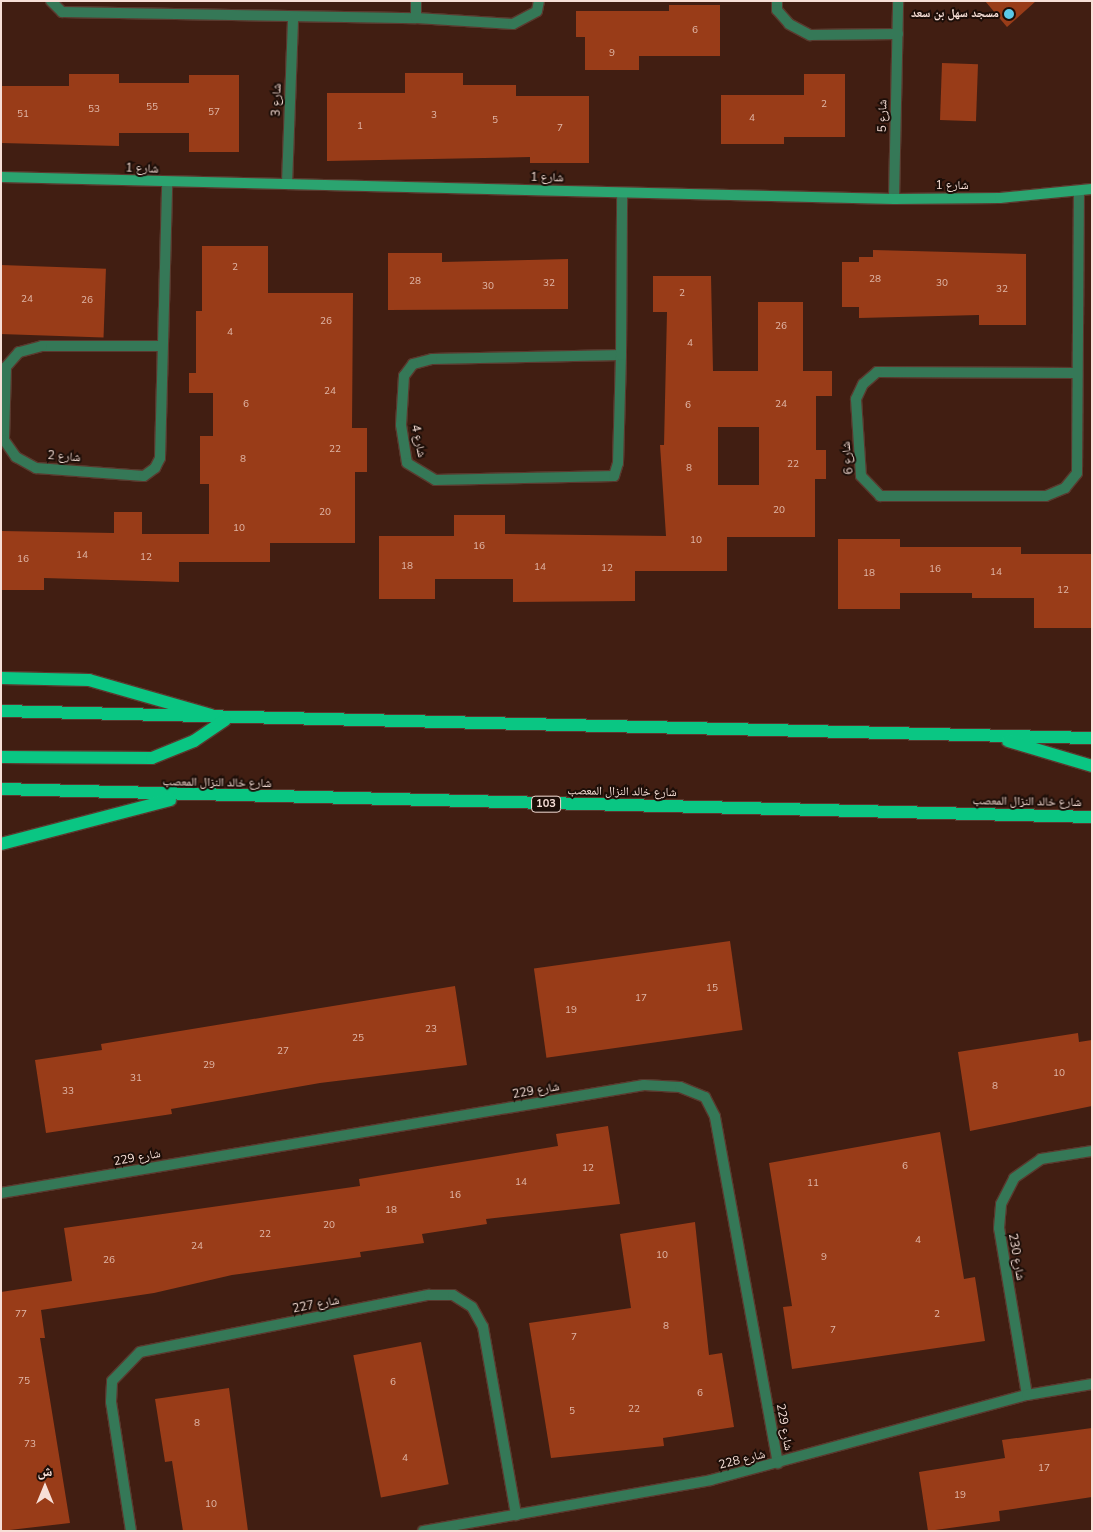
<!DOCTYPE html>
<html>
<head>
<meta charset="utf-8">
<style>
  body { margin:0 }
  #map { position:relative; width:1093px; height:1532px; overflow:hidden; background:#411e12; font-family:"Nunito Sans","Noto Naskh Arabic",sans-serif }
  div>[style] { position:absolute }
  .building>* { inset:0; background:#993c18; transform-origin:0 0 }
  .roads { filter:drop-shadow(1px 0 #5a392e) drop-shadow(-1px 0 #5a392e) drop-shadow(0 1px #5a392e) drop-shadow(0 -1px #5a392e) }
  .street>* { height:10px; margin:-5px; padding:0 5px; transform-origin:5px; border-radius:5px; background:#357857 }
  .secondary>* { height:10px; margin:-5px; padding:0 5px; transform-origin:5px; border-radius:5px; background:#2ba470 }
  .primary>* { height:12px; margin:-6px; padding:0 6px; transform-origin:6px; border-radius:6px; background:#0ac683 }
  .dots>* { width:14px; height:14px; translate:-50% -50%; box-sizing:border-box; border:2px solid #1d0e08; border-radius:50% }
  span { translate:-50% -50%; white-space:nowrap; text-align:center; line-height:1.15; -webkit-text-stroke:4px #1d0e08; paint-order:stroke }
  .number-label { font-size:10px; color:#e0b6a7 }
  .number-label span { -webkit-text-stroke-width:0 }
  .shield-label span { padding:1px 4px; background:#1d0e08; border:1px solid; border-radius:4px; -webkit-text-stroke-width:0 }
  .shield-label { font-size:11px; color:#f7dfd7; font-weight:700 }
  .poi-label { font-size:12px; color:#f7dfd7; font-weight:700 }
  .right { translate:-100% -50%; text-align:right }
  .street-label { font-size:12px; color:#f7dfd7 }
  .frame { position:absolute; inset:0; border:2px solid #f7dfd7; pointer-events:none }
  .north { position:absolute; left:20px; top:1462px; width:50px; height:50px; -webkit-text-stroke:4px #1d0e08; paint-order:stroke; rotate:0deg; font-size:14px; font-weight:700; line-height:20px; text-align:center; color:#f7dfd7 }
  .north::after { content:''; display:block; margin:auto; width:18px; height:22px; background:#f7dfd7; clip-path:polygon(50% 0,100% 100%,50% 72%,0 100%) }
</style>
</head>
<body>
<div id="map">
  <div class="building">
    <div style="clip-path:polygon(985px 1px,1036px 1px,1007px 27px)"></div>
    <div style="clip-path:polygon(669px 5px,720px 5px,720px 56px,639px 56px,639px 70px,585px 70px,585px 37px,576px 37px,576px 11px,669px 11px)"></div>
    <div style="left:942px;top:63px;width:36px;height:57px;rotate:2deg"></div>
    <div style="clip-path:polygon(405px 73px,463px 73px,463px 85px,516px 85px,516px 96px,589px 96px,589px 163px,530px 163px,530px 157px,327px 161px,327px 93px,405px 93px)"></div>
    <div style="clip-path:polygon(69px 74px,119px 74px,119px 83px,189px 83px,189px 75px,239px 75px,239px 152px,189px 152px,189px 133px,119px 133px,119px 146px,1px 143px,1px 86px,69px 86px)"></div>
    <div style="clip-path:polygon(804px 74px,845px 74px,845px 137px,784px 137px,784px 144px,721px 144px,721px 95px,804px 95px)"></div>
    <div style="clip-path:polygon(202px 246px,268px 246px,268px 293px,353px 293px,352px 428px,367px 428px,367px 472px,355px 472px,355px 543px,270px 543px,270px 562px,179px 562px,179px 582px,44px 578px,44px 590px,1px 590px,1px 531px,114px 533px,114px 512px,142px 512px,142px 534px,209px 534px,209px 484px,200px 484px,200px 436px,213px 436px,213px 393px,189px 393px,189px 373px,196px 373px,196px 311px,202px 311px)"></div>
    <div style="clip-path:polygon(873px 250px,1026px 254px,1026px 325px,979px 325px,979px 315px,859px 318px,859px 307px,842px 307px,842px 262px,859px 262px,859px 257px,873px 257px)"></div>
    <div style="clip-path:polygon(388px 253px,442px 253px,442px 262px,568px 259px,568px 309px,388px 310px)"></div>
    <div style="left:1px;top:265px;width:105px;height:69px;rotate:2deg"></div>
    <div style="clip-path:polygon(evenodd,653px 276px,711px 276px,713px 371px,758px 371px,758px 302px,803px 302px,803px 371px,832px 371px,832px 396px,816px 396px,816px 450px,826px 450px,826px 479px,815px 479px,815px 537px,727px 537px,727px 571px,635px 571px,635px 601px,513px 602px,513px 579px,435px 579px,435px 599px,379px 599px,379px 536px,454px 536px,454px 515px,505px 515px,505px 534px,666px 536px,660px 445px,664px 445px,667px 312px,653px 312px,653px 276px,718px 427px,759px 427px,759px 485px,718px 485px,718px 427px)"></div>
    <div style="clip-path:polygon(838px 539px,900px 539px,900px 547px,1021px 547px,1021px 554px,1092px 554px,1092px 628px,1034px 628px,1034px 598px,972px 598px,972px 593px,900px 593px,900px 609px,838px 609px)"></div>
    <div style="left:730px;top:941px;width:90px;height:198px;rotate:82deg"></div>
    <div style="clip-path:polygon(455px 986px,467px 1065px,320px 1083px,171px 1109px,172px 1114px,46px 1133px,35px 1060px,102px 1050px,101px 1044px)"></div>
    <div style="clip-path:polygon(1078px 1033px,1079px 1042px,1092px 1040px,1092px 1106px,970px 1131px,958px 1052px)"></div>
    <div style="clip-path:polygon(608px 1126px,620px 1204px,486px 1219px,487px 1224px,422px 1234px,424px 1243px,360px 1252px,361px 1257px,232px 1275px,154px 1293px,41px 1310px,45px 1338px,40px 1338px,70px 1523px,1px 1531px,1px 1292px,72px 1281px,64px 1228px,360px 1186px,359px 1179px,558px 1146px,556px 1134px)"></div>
    <div style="clip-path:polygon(940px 1132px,964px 1279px,975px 1277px,985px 1341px,792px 1369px,783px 1307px,792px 1306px,769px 1163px)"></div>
    <div style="clip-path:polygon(695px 1222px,709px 1355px,722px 1353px,734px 1427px,663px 1438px,664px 1446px,551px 1458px,529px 1323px,631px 1308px,620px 1234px)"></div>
    <div style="left:421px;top:1342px;width:145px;height:69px;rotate:79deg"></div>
    <div style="clip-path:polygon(229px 1388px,248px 1531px,183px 1531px,172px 1461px,165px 1462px,155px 1399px)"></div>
    <div style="clip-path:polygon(1092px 1428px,1092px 1497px,999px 1511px,1000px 1521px,928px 1531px,919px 1472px,1005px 1458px,1002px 1440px)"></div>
  </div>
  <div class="roads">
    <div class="street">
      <div style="left:51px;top:1px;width:16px;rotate:45deg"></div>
      <div style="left:62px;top:12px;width:354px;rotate:1deg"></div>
      <div style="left:416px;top:18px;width:97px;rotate:3.5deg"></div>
      <div style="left:513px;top:24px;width:27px;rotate:-28deg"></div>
      <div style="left:537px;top:11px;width:10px;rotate:-79deg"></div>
      <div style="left:416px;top:1px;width:17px;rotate:90deg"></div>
      <div style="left:777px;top:1px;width:9px;rotate:90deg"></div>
      <div style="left:777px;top:10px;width:18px;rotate:49deg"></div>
      <div style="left:789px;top:24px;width:24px;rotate:28deg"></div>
      <div style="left:810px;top:35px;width:88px;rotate:-0.7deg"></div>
      <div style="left:287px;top:184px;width:167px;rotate:-87.9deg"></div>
      <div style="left:894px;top:199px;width:198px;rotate:-88.8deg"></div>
      <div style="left:162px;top:346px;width:120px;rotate:180deg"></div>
      <div style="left:42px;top:346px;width:24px;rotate:165deg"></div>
      <div style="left:19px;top:352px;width:20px;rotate:131deg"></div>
      <div style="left:6px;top:367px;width:73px;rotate:91.6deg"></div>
      <div style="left:4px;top:440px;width:21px;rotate:55deg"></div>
      <div style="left:16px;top:457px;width:23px;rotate:29deg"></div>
      <div style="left:36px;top:468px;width:108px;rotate:4.2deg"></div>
      <div style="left:144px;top:476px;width:14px;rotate:-36deg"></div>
      <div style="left:155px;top:468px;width:11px;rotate:-63deg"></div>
      <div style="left:160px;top:458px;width:275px;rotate:-88.5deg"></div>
      <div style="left:621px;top:355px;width:189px;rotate:178.8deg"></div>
      <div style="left:432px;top:359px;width:20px;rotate:165deg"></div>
      <div style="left:413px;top:364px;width:15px;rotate:127deg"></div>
      <div style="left:404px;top:376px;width:49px;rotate:93.5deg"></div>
      <div style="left:401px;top:425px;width:38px;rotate:81deg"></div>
      <div style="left:407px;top:463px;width:33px;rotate:31deg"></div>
      <div style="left:435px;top:480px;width:179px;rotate:-1.3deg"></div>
      <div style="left:614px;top:476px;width:14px;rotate:-73deg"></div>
      <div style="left:618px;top:463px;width:108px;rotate:-88.4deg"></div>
      <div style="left:621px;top:355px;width:162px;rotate:-89.6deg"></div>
      <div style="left:1076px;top:373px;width:199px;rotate:-179.7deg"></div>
      <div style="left:877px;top:372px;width:18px;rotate:139deg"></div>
      <div style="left:863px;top:384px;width:17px;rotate:115deg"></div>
      <div style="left:856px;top:399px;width:77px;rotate:86.3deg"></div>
      <div style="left:861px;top:476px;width:28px;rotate:46deg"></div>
      <div style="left:880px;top:496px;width:166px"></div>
      <div style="left:1046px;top:496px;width:21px;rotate:-23deg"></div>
      <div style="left:1065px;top:488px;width:19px;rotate:-51deg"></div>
      <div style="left:1077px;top:473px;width:280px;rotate:-89.6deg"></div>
      <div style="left:1px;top:1193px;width:652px;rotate:-9.53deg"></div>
      <div style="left:644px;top:1085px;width:36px;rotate:3deg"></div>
      <div style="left:680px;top:1087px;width:27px;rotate:22deg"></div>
      <div style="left:705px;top:1097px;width:22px;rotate:63deg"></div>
      <div style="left:715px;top:1117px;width:352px;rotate:79.7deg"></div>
      <div style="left:1027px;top:1395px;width:169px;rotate:-99.5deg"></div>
      <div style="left:999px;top:1228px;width:24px;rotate:-85deg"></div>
      <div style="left:1001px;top:1204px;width:29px;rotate:-63deg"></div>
      <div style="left:1014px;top:1178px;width:33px;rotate:-35deg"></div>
      <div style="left:1041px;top:1159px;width:52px;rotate:-8.9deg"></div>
      <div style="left:131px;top:1531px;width:131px;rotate:-98.8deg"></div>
      <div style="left:111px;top:1402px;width:21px;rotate:-87deg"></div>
      <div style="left:112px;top:1381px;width:40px;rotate:-46deg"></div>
      <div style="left:140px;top:1352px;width:295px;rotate:-11.2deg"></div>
      <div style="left:429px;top:1295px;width:24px"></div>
      <div style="left:453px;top:1295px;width:22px;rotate:32deg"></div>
      <div style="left:472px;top:1307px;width:23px;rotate:61deg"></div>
      <div style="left:483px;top:1327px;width:191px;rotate:80deg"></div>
      <div style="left:423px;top:1531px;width:292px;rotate:-10deg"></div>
      <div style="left:711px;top:1480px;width:327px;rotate:-15.1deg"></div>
      <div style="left:1027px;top:1395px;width:66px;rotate:-9.6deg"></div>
    </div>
    <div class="secondary">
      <div style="left:1px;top:177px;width:893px;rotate:1.41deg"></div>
      <div style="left:894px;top:199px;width:106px;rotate:-0.5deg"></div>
      <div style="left:1000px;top:198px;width:92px;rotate:-5.6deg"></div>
    </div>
    <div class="primary">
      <div style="left:1px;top:678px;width:88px;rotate:1.3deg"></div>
      <div style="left:89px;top:680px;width:127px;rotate:16deg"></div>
      <div style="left:1px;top:711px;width:1091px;rotate:1.42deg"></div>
      <div style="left:1008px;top:741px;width:88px;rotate:16.6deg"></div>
      <div style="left:1px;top:757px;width:151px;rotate:0.4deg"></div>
      <div style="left:152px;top:758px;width:45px;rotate:-22deg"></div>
      <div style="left:194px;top:741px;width:37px;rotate:-34deg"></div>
      <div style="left:1px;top:789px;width:1091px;rotate:1.47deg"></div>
      <div style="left:1px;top:844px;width:175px;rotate:-14.6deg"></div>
    </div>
  </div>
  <div class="dots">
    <div style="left:1009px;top:14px;background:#5bc8e7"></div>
  </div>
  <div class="number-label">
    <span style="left:695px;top:31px">6</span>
    <span style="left:612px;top:54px">9</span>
    <span style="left:824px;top:105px">2</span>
    <span style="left:152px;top:108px">55</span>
    <span style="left:94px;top:110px">53</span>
    <span style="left:214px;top:113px">57</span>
    <span style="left:23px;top:115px">51</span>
    <span style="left:434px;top:116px">3</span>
    <span style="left:752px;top:119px">4</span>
    <span style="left:495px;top:121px">5</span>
    <span style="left:360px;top:127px">1</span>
    <span style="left:560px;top:129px">7</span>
    <span style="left:235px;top:268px">2</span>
    <span style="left:875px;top:280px">28</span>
    <span style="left:415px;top:282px">28</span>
    <span style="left:549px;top:284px">32</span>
    <span style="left:942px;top:284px">30</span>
    <span style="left:488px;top:287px">30</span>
    <span style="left:1002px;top:290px">32</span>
    <span style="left:682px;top:294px">2</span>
    <span style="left:27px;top:300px">24</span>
    <span style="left:87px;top:301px">26</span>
    <span style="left:326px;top:322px">26</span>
    <span style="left:781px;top:327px">26</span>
    <span style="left:230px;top:333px">4</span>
    <span style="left:690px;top:344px">4</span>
    <span style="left:330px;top:392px">24</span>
    <span style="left:246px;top:405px">6</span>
    <span style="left:781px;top:405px">24</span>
    <span style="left:688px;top:406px">6</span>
    <span style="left:335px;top:450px">22</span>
    <span style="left:243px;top:460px">8</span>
    <span style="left:793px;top:465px">22</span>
    <span style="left:689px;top:469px">8</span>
    <span style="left:779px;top:511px">20</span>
    <span style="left:325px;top:513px">20</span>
    <span style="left:239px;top:529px">10</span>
    <span style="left:696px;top:541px">10</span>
    <span style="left:479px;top:547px">16</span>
    <span style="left:82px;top:556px">14</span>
    <span style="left:146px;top:558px">12</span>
    <span style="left:23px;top:560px">16</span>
    <span style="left:407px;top:567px">18</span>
    <span style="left:540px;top:568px">14</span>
    <span style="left:607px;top:569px">12</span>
    <span style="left:935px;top:570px">16</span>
    <span style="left:996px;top:573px">14</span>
    <span style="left:869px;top:574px">18</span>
    <span style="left:1063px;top:591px">12</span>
    <span style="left:712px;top:989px">15</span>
    <span style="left:641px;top:999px">17</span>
    <span style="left:571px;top:1011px">19</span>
    <span style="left:431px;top:1030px">23</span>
    <span style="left:358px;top:1039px">25</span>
    <span style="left:283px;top:1052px">27</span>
    <span style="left:209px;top:1066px">29</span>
    <span style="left:1059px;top:1074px">10</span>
    <span style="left:136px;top:1079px">31</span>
    <span style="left:995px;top:1087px">8</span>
    <span style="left:68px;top:1092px">33</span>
    <span style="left:905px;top:1167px">6</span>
    <span style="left:588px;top:1169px">12</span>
    <span style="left:521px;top:1183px">14</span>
    <span style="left:813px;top:1184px">11</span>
    <span style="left:455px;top:1196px">16</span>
    <span style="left:391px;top:1211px">18</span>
    <span style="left:329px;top:1226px">20</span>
    <span style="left:265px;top:1235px">22</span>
    <span style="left:918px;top:1241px">4</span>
    <span style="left:197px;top:1247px">24</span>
    <span style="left:662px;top:1256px">10</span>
    <span style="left:824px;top:1258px">9</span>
    <span style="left:109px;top:1261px">26</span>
    <span style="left:21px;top:1315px">77</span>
    <span style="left:937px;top:1315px">2</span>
    <span style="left:666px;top:1327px">8</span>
    <span style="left:833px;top:1331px">7</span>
    <span style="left:574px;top:1338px">7</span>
    <span style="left:24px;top:1382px">75</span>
    <span style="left:393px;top:1383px">6</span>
    <span style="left:700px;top:1394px">6</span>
    <span style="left:634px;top:1410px">22</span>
    <span style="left:572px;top:1412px">5</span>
    <span style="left:197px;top:1424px">8</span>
    <span style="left:30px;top:1445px">73</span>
    <span style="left:405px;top:1459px">4</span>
    <span style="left:1044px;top:1469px">17</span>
    <span style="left:960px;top:1496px">19</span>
    <span style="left:211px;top:1505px">10</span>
  </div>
  <div class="shield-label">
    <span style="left:546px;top:804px">103</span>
  </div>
  <div class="poi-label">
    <span class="right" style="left:999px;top:14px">مسجد سهل بن سعد</span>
  </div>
  <div class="street-label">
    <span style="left:277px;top:100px;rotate:-88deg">شارع 3</span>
    <span style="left:883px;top:116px;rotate:-89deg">شارع 5</span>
    <span style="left:142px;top:169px;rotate:2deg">شارع 1</span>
    <span style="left:547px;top:178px;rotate:1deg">شارع 1</span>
    <span style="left:952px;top:186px">شارع 1</span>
    <span style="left:418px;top:441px;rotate:78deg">شارع 4</span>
    <span style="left:64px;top:457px;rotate:4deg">شارع 2</span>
    <span style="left:848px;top:458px;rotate:-96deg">شارع 6</span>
    <span style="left:217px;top:783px;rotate:1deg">شارع خالد النزال المعصب</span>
    <span style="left:622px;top:792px;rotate:1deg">شارع خالد النزال المعصب</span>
    <span style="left:1027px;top:802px;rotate:1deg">شارع خالد النزال المعصب</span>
    <span style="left:536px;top:1091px;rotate:-10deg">شارع 229</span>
    <span style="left:137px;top:1158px;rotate:-10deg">شارع 229</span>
    <span style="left:1016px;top:1257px;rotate:80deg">شارع 230</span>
    <span style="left:316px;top:1305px;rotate:-11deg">شارع 227</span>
    <span style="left:784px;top:1427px;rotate:80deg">شارع 229</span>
    <span style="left:742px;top:1460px;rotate:-14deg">شارع 228</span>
  </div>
  <div class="frame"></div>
  <div class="north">ش</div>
</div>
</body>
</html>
